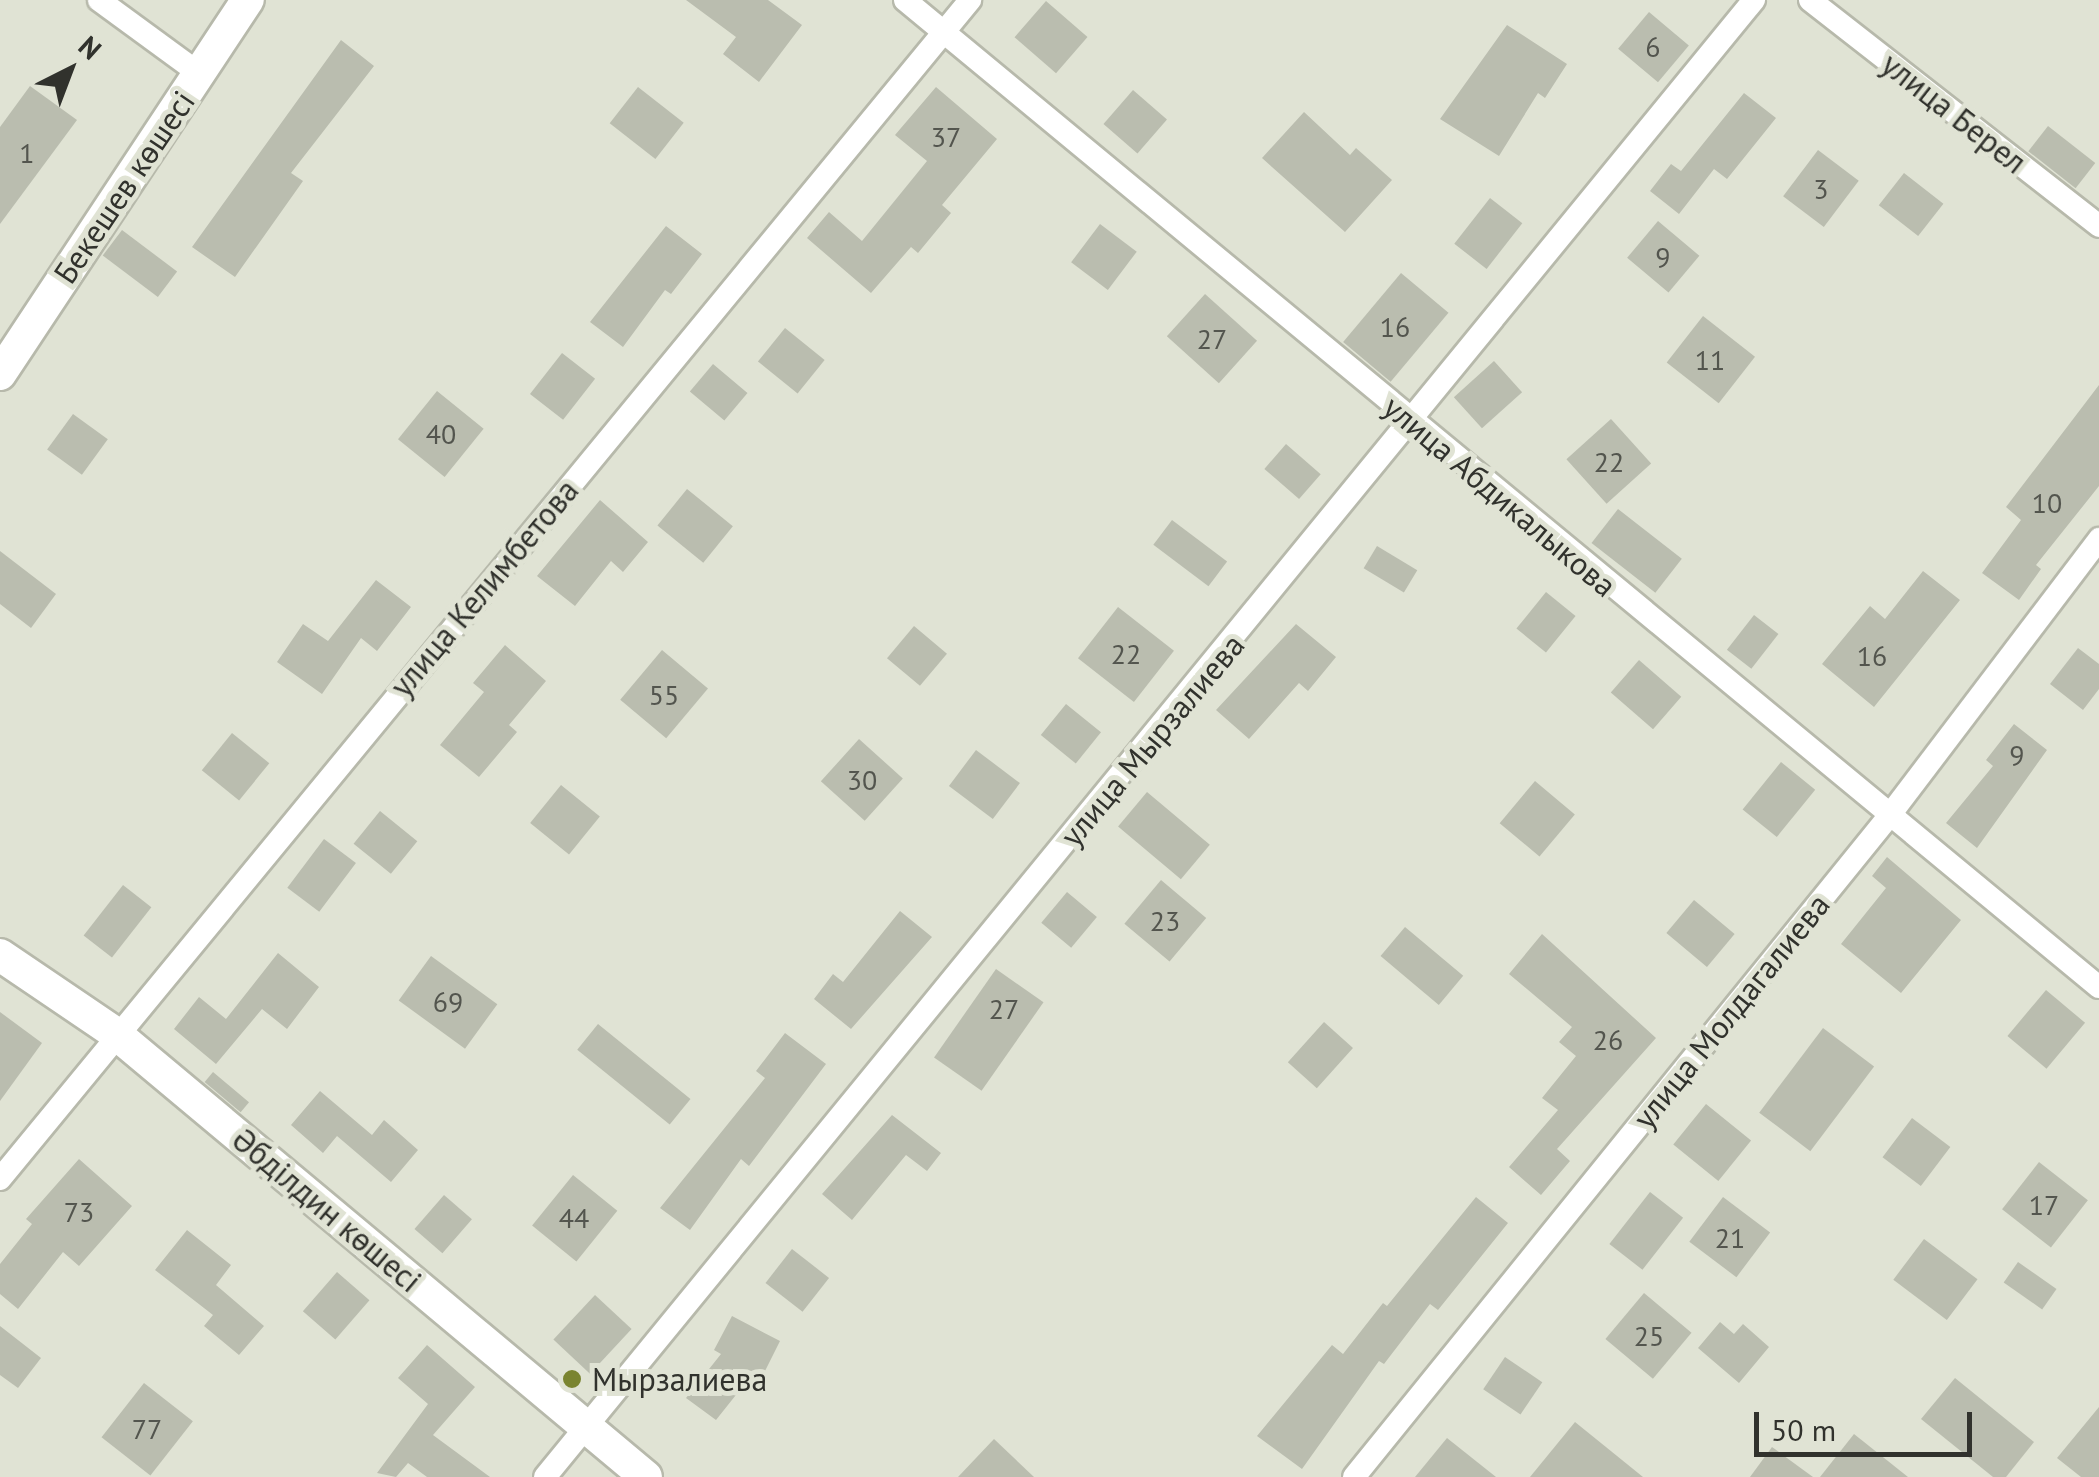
<!DOCTYPE html>
<html>
<head>
<meta charset="utf-8">
<style>
  body { margin:0 }
  #map { position:relative; width:2099px; height:1477px; overflow:hidden; background:#e0e3d4; font-family:"PT Sans",sans-serif }
  div>[style] { position:absolute }
  .building>* { inset:0; background:#babdaf; transform-origin:0 0 }
  .roads { filter:drop-shadow(2px 0 #b7b9ab) drop-shadow(-2px 0 #b7b9ab) drop-shadow(0 2px #b7b9ab) drop-shadow(0 -2px #b7b9ab) }
  .street>* { height:22px; margin:-11px; padding:0 11px; transform-origin:11px; border-radius:11px; background:#fff }
  .secondary>* { height:32px; margin:-16px; padding:0 16px; transform-origin:16px; border-radius:16px; background:#fff }
  .dots>* { width:28px; height:28px; translate:-50% -50%; box-sizing:border-box; border:5px solid #e0e3d4; border-radius:50% }
  span { translate:-50% -50%; white-space:nowrap; text-align:center; line-height:1.15; -webkit-text-stroke:10px #e0e3d4; paint-order:stroke }
  .number-label { font-size:28px; color:#53554e }
  .number-label span { -webkit-text-stroke-width:0 }
  .street-label { font-size:32px; color:#31322d }
  .poi-label { font-size:32px; color:#31322d }
  .left { translate:0 -50%; text-align:left }
  .north { position:absolute; left:20px; top:20px; width:100px; height:100px; -webkit-text-stroke:8px #e0e3d4; paint-order:stroke; rotate:42deg; font-size:28px; font-weight:700; line-height:40px; text-align:center; color:#31322d }
  .north::after { content:''; display:block; margin:auto; width:35px; height:45px; background:#31322d; clip-path:polygon(50% 0,100% 100%,50% 72%,0 100%) }
  .scale { position:absolute; left:1754px; top:1412px; width:218px; height:45px; box-sizing:border-box; border:5px solid #31322d; border-top:0; padding-left:12px; font-size:30px; line-height:35px; white-space:nowrap; color:#31322d; -webkit-text-stroke:8px #e0e3d4; paint-order:stroke }
</style>
</head>
<body>
<div id="map">
  <div class="building">
    <div style="clip-path:polygon(686px 0,768px 0,802px 25px,759px 82px,723px 54px,736px 37px)"></div>
    <div style="left:1046px;top:1px;width:55px;height:48px;rotate:41deg"></div>
    <div style="left:1649px;top:12px;width:52px;height:48px;rotate:40deg"></div>
    <div style="clip-path:polygon(1507px 25px,1567px 64px,1545px 98px,1538px 93px,1499px 156px,1440px 119px)"></div>
    <div style="clip-path:polygon(341px 40px,374px 66px,291px 173px,303px 181px,235px 277px,192px 247px)"></div>
    <div style="clip-path:polygon(30px 86px,77px 120px,0 224px,0 127px)"></div>
    <div style="left:638px;top:87px;width:58px;height:46px;rotate:38deg"></div>
    <div style="clip-path:polygon(936px 87px,997px 139px,942px 205px,951px 213px,918px 253px,911px 247px,871px 293px,807px 238px,829px 212px,862px 241px,927px 161px,895px 135px)"></div>
    <div style="left:1133px;top:90px;width:45px;height:45px;rotate:41deg"></div>
    <div style="clip-path:polygon(1744px 93px,1776px 118px,1727px 179px,1714px 169px,1679px 214px,1650px 191px,1671px 164px,1681px 171px)"></div>
    <div style="clip-path:polygon(1304px 112px,1350px 155px,1356px 148px,1392px 180px,1345px 232px,1262px 158px)"></div>
    <div style="left:2048px;top:126px;width:60px;height:32px;rotate:38deg"></div>
    <div style="left:1818px;top:150px;width:51px;height:58px;rotate:37deg"></div>
    <div style="left:1904px;top:173px;width:50px;height:41px;rotate:38deg"></div>
    <div style="left:1490px;top:198px;width:41px;height:58px;rotate:38deg"></div>
    <div style="left:1658px;top:221px;width:54px;height:48px;rotate:40deg"></div>
    <div style="left:1100px;top:224px;width:46px;height:48px;rotate:37deg"></div>
    <div style="clip-path:polygon(666px 226px,702px 254px,671px 294px,665px 290px,623px 347px,590px 322px)"></div>
    <div style="left:122px;top:230px;width:69px;height:32px;rotate:37deg"></div>
    <div style="left:1401px;top:273px;width:62px;height:90px;rotate:40deg"></div>
    <div style="left:1205px;top:294px;width:70px;height:57px;rotate:42deg"></div>
    <div style="left:1703px;top:316px;width:66px;height:59px;rotate:38deg"></div>
    <div style="left:785px;top:328px;width:51px;height:43px;rotate:39deg"></div>
    <div style="left:562px;top:353px;width:42px;height:52px;rotate:38deg"></div>
    <div style="left:1494px;top:361px;width:42px;height:54px;rotate:48deg"></div>
    <div style="left:713px;top:364px;width:45px;height:36px;rotate:40deg"></div>
    <div style="clip-path:polygon(2099px 385px,2099px 486px,2036px 565px,2041px 569px,2019px 600px,1982px 573px,2021px 520px,2006px 507px)"></div>
    <div style="left:437px;top:391px;width:60px;height:62px;rotate:39deg"></div>
    <div style="left:73px;top:414px;width:43px;height:44px;rotate:36deg"></div>
    <div style="left:1611px;top:419px;width:60px;height:60px;rotate:48deg"></div>
    <div style="left:1286px;top:444px;width:46px;height:33px;rotate:41deg"></div>
    <div style="left:687px;top:489px;width:59px;height:47px;rotate:39deg"></div>
    <div style="clip-path:polygon(600px 500px,648px 542px,623px 572px,611px 561px,575px 606px,537px 576px)"></div>
    <div style="left:1618px;top:509px;width:81px;height:43px;rotate:38deg"></div>
    <div style="left:1172px;top:520px;width:69px;height:31px;rotate:37deg"></div>
    <div style="left:1377px;top:546px;width:47px;height:26px;rotate:31deg"></div>
    <div style="clip-path:polygon(0 551px,56px 594px,31px 628px,0 604px)"></div>
    <div style="clip-path:polygon(1923px 571px,1960px 600px,1874px 707px,1822px 664px,1870px 606px,1885px 619px)"></div>
    <div style="clip-path:polygon(376px 580px,411px 607px,377px 651px,361px 638px,322px 694px,277px 662px,303px 624px,328px 641px)"></div>
    <div style="left:1546px;top:592px;width:38px;height:47px;rotate:39deg"></div>
    <div style="left:1118px;top:607px;width:71px;height:65px;rotate:38deg"></div>
    <div style="left:1754px;top:615px;width:31px;height:44px;rotate:38deg"></div>
    <div style="clip-path:polygon(1296px 624px,1336px 657px,1308px 691px,1299px 683px,1249px 739px,1216px 710px)"></div>
    <div style="left:914px;top:626px;width:43px;height:42px;rotate:40deg"></div>
    <div style="clip-path:polygon(505px 645px,546px 681px,509px 725px,517px 732px,479px 777px,440px 745px,484px 692px,473px 683px)"></div>
    <div style="clip-path:polygon(2078px 648px,2099px 664px,2099px 689px,2083px 710px,2050px 684px)"></div>
    <div style="left:662px;top:650px;width:60px;height:65px;rotate:40deg"></div>
    <div style="left:1639px;top:660px;width:56px;height:43px;rotate:41deg"></div>
    <div style="left:1066px;top:704px;width:45px;height:40px;rotate:39deg"></div>
    <div style="clip-path:polygon(2014px 724px,2047px 750px,1977px 848px,1946px 823px,1993px 766px,1986px 760px)"></div>
    <div style="left:232px;top:733px;width:48px;height:48px;rotate:39deg"></div>
    <div style="left:859px;top:739px;width:59px;height:57px;rotate:42deg"></div>
    <div style="left:976px;top:750px;width:55px;height:45px;rotate:37deg"></div>
    <div style="left:1781px;top:762px;width:44px;height:61px;rotate:39deg"></div>
    <div style="left:1535px;top:781px;width:52px;height:55px;rotate:40deg"></div>
    <div style="left:561px;top:785px;width:50px;height:49px;rotate:39deg"></div>
    <div style="left:1147px;top:792px;width:82px;height:45px;rotate:40deg"></div>
    <div style="left:380px;top:811px;width:48px;height:42px;rotate:39deg"></div>
    <div style="left:324px;top:839px;width:40px;height:61px;rotate:37deg"></div>
    <div style="clip-path:polygon(1887px 857px,1961px 920px,1901px 993px,1841px 944px,1886px 888px,1872px 876px)"></div>
    <div style="left:1161px;top:880px;width:59px;height:57px;rotate:40deg"></div>
    <div style="left:123px;top:885px;width:36px;height:64px;rotate:38deg"></div>
    <div style="left:1067px;top:892px;width:39px;height:40px;rotate:40deg"></div>
    <div style="left:1694px;top:900px;width:53px;height:43px;rotate:40deg"></div>
    <div style="clip-path:polygon(900px 911px,932px 937px,851px 1029px,814px 999px,833px 974px,843px 982px)"></div>
    <div style="left:1405px;top:927px;width:76px;height:38px;rotate:40deg"></div>
    <div style="clip-path:polygon(1542px 934px,1656px 1038px,1557px 1149px,1570px 1161px,1541px 1195px,1509px 1167px,1558px 1110px,1542px 1098px,1576px 1056px,1559px 1042px,1572px 1027px,1509px 974px)"></div>
    <div style="clip-path:polygon(278px 953px,319px 987px,287px 1029px,262px 1009px,216px 1064px,174px 1029px,199px 997px,226px 1019px)"></div>
    <div style="left:431px;top:956px;width:82px;height:55px;rotate:36deg"></div>
    <div style="left:996px;top:969px;width:58px;height:108px;rotate:35deg"></div>
    <div style="left:2046px;top:990px;width:51px;height:60px;rotate:40deg"></div>
    <div style="clip-path:polygon(0 1012px,42px 1043px,0 1101px)"></div>
    <div style="left:1324px;top:1022px;width:39px;height:54px;rotate:42deg"></div>
    <div style="left:598px;top:1024px;width:119px;height:33px;rotate:39deg"></div>
    <div style="left:1823px;top:1028px;width:64px;height:106px;rotate:37deg"></div>
    <div style="clip-path:polygon(785px 1033px,826px 1064px,749px 1166px,741px 1159px,690px 1230px,660px 1208px,765px 1078px,756px 1071px)"></div>
    <div style="left:213px;top:1072px;width:47px;height:13px;rotate:40deg"></div>
    <div style="clip-path:polygon(320px 1091px,372px 1135px,384px 1120px,418px 1150px,391px 1182px,337px 1136px,323px 1153px,291px 1125px)"></div>
    <div style="left:1706px;top:1104px;width:58px;height:52px;rotate:39deg"></div>
    <div style="clip-path:polygon(892px 1115px,941px 1153px,927px 1171px,906px 1155px,852px 1220px,822px 1194px)"></div>
    <div style="left:1912px;top:1118px;width:48px;height:49px;rotate:37deg"></div>
    <div style="clip-path:polygon(79px 1159px,132px 1206px,79px 1266px,63px 1252px,18px 1309px,0 1294px,0 1264px,32px 1224px,26px 1219px)"></div>
    <div style="left:2039px;top:1162px;width:62px;height:60px;rotate:38deg"></div>
    <div style="left:573px;top:1175px;width:57px;height:65px;rotate:39deg"></div>
    <div style="left:1650px;top:1192px;width:42px;height:66px;rotate:38deg"></div>
    <div style="left:444px;top:1195px;width:37px;height:45px;rotate:41deg"></div>
    <div style="clip-path:polygon(1476px 1197px,1508px 1223px,1438px 1310px,1430px 1304px,1384px 1364px,1379px 1361px,1302px 1469px,1257px 1436px,1332px 1345px,1343px 1354px,1383px 1303px,1387px 1306px)"></div>
    <div style="left:1723px;top:1197px;width:59px;height:56px;rotate:37deg"></div>
    <div style="clip-path:polygon(187px 1230px,231px 1265px,216px 1285px,264px 1326px,239px 1355px,204px 1326px,213px 1315px,155px 1270px)"></div>
    <div style="left:1924px;top:1239px;width:67px;height:51px;rotate:37deg"></div>
    <div style="left:792px;top:1249px;width:47px;height:43px;rotate:38deg"></div>
    <div style="left:2018px;top:1262px;width:47px;height:25px;rotate:35deg"></div>
    <div style="left:337px;top:1272px;width:43px;height:52px;rotate:41deg"></div>
    <div style="left:1644px;top:1293px;width:62px;height:60px;rotate:40deg"></div>
    <div style="left:595px;top:1295px;width:50px;height:61px;rotate:43deg"></div>
    <div style="clip-path:polygon(732px 1316px,780px 1341px,763px 1375px,755px 1371px,716px 1420px,686px 1398px,721px 1354px,714px 1350px)"></div>
    <div style="clip-path:polygon(1720px 1322px,1734px 1334px,1743px 1324px,1769px 1347px,1739px 1383px,1698px 1348px)"></div>
    <div style="clip-path:polygon(0 1326px,41px 1358px,18px 1388px,0 1375px)"></div>
    <div style="clip-path:polygon(427px 1345px,475px 1387px,433px 1435px,490px 1477px,427px 1477px,408px 1463px,396px 1477px,377px 1473px,428px 1404px,398px 1378px)"></div>
    <div style="left:1505px;top:1357px;width:45px;height:39px;rotate:34deg"></div>
    <div style="clip-path:polygon(1955px 1378px,2034px 1442px,2006px 1477px,1993px 1477px,1921px 1419px)"></div>
    <div style="left:144px;top:1383px;width:62px;height:69px;rotate:38deg"></div>
    <div style="clip-path:polygon(2099px 1407px,2099px 1477px,2081px 1477px,2057px 1458px)"></div>
    <div style="clip-path:polygon(1575px 1422px,1643px 1477px,1530px 1477px)"></div>
    <div style="clip-path:polygon(1854px 1434px,1908px 1477px,1820px 1477px)"></div>
    <div style="clip-path:polygon(1447px 1438px,1496px 1477px,1415px 1477px)"></div>
    <div style="clip-path:polygon(994px 1439px,1034px 1477px,958px 1477px)"></div>
    <div style="clip-path:polygon(1772px 1447px,1813px 1477px,1750px 1477px)"></div>
  </div>
  <div class="roads">
    <div class="street">
      <div style="left:99px;top:0;width:125px;rotate:36.2deg"></div>
      <div style="left:905px;top:0;width:1549px;rotate:39.58deg"></div>
      <div style="left:1810px;top:0;width:367px;rotate:38deg"></div>
      <div style="left:0;top:1179px;width:1527px;rotate:-50.55deg"></div>
      <div style="left:545px;top:1477px;width:1909px;rotate:-50.7deg"></div>
      <div style="left:1354px;top:1477px;width:850px;rotate:-51.01deg"></div>
      <div style="left:1889px;top:816px;width:348px;rotate:-52.8deg"></div>
    </div>
    <div class="secondary">
      <div style="left:0;top:374px;width:449px;rotate:-56.5deg"></div>
      <div style="left:0;top:955px;width:139px;rotate:34.1deg"></div>
      <div style="left:115px;top:1033px;width:692px;rotate:39.9deg"></div>
    </div>
  </div>
  <div class="dots">
    <div style="left:572px;top:1379px;background:#7a8430"></div>
  </div>
  <div class="number-label">
    <span style="left:1653px;top:47px">6</span>
    <span style="left:946px;top:137px">37</span>
    <span style="left:27px;top:153px">1</span>
    <span style="left:1821px;top:189px">3</span>
    <span style="left:1663px;top:257px">9</span>
    <span style="left:1395px;top:327px">16</span>
    <span style="left:1212px;top:339px">27</span>
    <span style="left:1710px;top:360px">11</span>
    <span style="left:441px;top:434px">40</span>
    <span style="left:1609px;top:462px">22</span>
    <span style="left:2047px;top:503px">10</span>
    <span style="left:1126px;top:654px">22</span>
    <span style="left:1872px;top:656px">16</span>
    <span style="left:664px;top:695px">55</span>
    <span style="left:2017px;top:755px">9</span>
    <span style="left:862px;top:780px">30</span>
    <span style="left:1165px;top:921px">23</span>
    <span style="left:448px;top:1002px">69</span>
    <span style="left:1004px;top:1009px">27</span>
    <span style="left:1608px;top:1040px">26</span>
    <span style="left:2044px;top:1205px">17</span>
    <span style="left:79px;top:1212px">73</span>
    <span style="left:574px;top:1218px">44</span>
    <span style="left:1730px;top:1238px">21</span>
    <span style="left:1649px;top:1336px">25</span>
    <span style="left:147px;top:1429px">77</span>
  </div>
  <div class="street-label">
    <span style="left:1954px;top:113px;rotate:38deg">улица Берел</span>
    <span style="left:124px;top:187px;rotate:-56deg">Бекешев көшесі</span>
    <span style="left:1500px;top:496px;rotate:40deg">улица Абдикалыкова</span>
    <span style="left:484px;top:588px;rotate:-50deg">улица Келимбетова</span>
    <span style="left:1152px;top:740px;rotate:-50deg">улица Мырзалиева</span>
    <span style="left:1731px;top:1011px;rotate:-51deg">улица Молдагалиева</span>
    <span style="left:327px;top:1210px;rotate:40deg">Әбділдин көшесі</span>
  </div>
  <div class="poi-label">
    <span class="left" style="left:592px;top:1379px">Мырзалиева</span>
  </div>
  <div class="north">N</div>
  <div class="scale">50 m</div>
</div>
</body>
</html>
